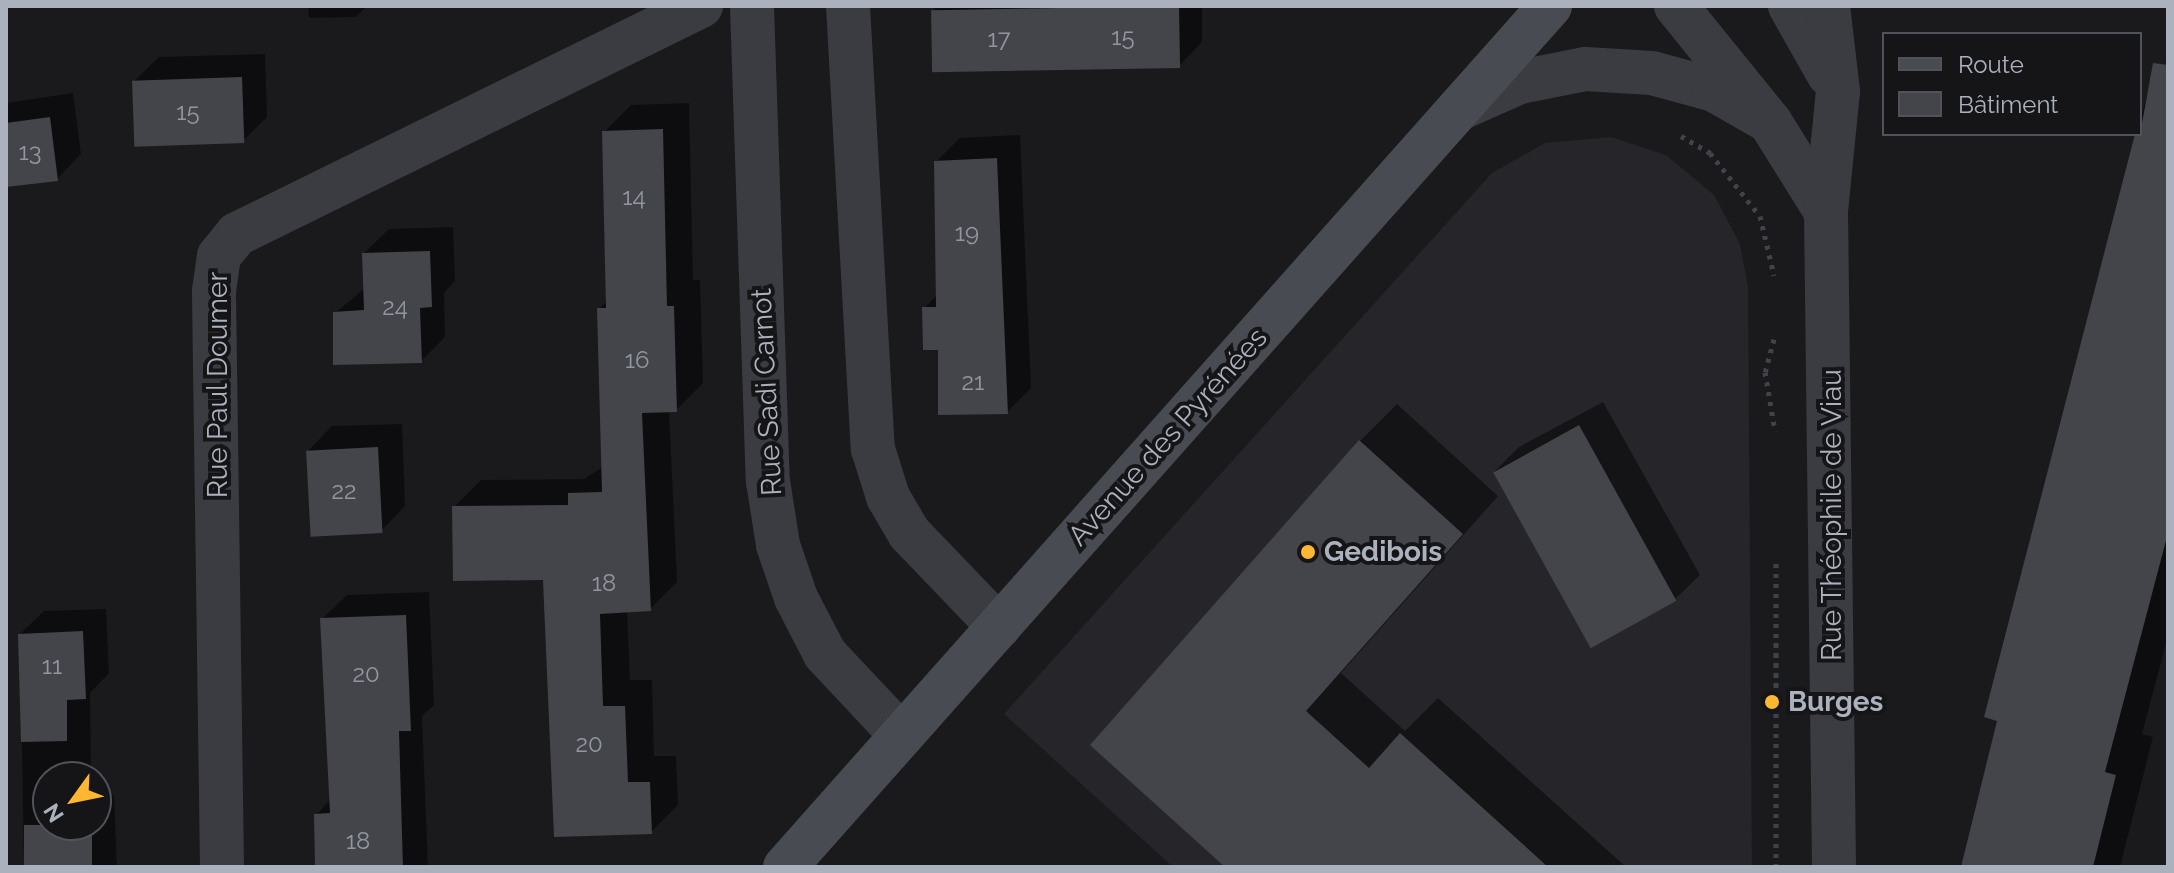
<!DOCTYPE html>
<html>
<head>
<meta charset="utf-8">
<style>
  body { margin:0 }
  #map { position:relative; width:2174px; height:873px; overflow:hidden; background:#1a1a1d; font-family:Raleway,sans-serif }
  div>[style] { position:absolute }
  .built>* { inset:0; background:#26262a }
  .shadow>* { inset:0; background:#0007 }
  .building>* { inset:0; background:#44454a; transform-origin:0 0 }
  .path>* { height:5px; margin-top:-2.5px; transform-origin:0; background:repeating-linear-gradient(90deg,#404349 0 4px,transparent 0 10px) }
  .minor>* { height:44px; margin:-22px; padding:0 22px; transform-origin:22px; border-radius:22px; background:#3b3c42 }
  .secondary>* { height:44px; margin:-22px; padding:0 22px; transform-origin:22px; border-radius:22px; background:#484b52 }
  .dots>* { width:22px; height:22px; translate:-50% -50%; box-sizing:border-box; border:4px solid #151518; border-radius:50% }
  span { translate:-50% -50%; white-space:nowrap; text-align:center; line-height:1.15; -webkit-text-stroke:8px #151518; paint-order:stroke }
  .number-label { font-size:24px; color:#9196a0 }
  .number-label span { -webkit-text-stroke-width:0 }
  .street-label { font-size:28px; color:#abb1bd }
  .poi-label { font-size:28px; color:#abb1bd; font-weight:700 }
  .left { translate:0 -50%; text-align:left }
  .frame { position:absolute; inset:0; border:8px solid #abb1bd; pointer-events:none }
  .legend { position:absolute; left:1882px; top:32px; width:260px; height:104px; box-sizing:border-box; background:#151518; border:2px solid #51535a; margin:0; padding:10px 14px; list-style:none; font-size:24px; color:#abb1bd }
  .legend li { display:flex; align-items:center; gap:16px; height:40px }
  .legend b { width:40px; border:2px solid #51535a }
  .north { position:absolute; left:32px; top:761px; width:80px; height:80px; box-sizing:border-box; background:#151518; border:2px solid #51535a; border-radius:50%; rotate:237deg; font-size:22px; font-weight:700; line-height:32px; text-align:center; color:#abb1bd }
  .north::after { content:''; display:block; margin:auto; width:28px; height:36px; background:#ffb630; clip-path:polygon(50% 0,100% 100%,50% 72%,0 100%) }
</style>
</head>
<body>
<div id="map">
  <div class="built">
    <div style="clip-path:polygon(1611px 137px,1666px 155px,1714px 195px,1740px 244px,1748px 287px,1752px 867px,1173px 867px,1004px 714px,1492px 173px,1545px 143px)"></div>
  </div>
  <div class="shadow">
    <div style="clip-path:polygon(308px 6px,367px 6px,356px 17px,309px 18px)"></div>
    <div style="clip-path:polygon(937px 6px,1202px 6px,1202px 42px,1179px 66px,933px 10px)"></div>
    <div style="clip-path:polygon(265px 54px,267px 117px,243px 141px,134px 81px,159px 57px)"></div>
    <div style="clip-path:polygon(2168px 56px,2168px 636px,2142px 734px,2153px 737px,2120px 867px,1963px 867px,2137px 134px,2148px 91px,2162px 76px)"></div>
    <div style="clip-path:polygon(73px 93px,81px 154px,57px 179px,6px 185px,6px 103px)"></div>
    <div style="clip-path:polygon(689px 103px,693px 280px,700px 280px,703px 383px,676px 410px,669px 410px,677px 582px,650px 609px,627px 610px,630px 680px,652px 680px,654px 756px,676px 756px,678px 805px,651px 832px,556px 835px,545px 578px,454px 507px,481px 480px,584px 479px,603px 467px,599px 309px,608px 300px,604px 132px,631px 105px)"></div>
    <div style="clip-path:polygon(1020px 135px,1031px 388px,1007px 412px,940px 348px,924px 308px,938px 294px,936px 162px,960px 138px)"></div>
    <div style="clip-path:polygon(453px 227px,455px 281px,444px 293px,445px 337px,421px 361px,335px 313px,365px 288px,364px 253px,389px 229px)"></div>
    <div style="clip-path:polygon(1603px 402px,1700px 575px,1675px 599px,1495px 471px,1519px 447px)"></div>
    <div style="clip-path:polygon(1397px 404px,1498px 496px,1341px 673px,1405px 731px,1438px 698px,1626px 867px,1228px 867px,1360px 441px)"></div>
    <div style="clip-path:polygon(402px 424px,405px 506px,381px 531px,308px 451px,332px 426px)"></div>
    <div style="clip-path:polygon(429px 592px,434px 705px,422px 716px,428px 867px,332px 867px,316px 815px,331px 799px,322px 619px,347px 595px)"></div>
    <div style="clip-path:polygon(106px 609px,109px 673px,90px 693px,91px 777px,48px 777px,48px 825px,96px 825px,96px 796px,114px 795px,117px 867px,24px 867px,20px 634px,44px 611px)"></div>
  </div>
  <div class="building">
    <div style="left:1179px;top:6px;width:62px;height:248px;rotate:89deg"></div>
    <div style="clip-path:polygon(2153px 63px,2168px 65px,2168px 533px,2105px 772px,2116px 775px,2093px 867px,1961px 867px,1997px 721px,1984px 717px,2135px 134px,2140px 134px)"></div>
    <div style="left:242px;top:77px;width:66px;height:110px;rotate:88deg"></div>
    <div style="clip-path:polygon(50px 117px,58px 181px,6px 187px,6px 123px)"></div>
    <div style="clip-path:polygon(663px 129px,667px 306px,674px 306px,677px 412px,642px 413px,651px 611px,600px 614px,603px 706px,625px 706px,628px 782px,650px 782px,652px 834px,554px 837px,543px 580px,453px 581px,452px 506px,568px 505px,568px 493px,602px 492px,597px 308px,606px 308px,602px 131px)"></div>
    <div style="clip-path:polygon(997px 158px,1008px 414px,938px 415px,938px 350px,923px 350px,922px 307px,936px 307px,934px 161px)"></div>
    <div style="clip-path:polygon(430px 251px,432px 307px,420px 308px,422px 363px,333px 365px,333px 312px,364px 310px,362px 253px)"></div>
    <div style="left:1579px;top:425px;width:201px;height:98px;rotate:61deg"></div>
    <div style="clip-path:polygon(1359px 440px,1463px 534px,1306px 711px,1369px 768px,1400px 733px,1548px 867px,1225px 867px,1090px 745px)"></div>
    <div style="left:378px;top:447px;width:86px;height:72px;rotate:87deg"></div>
    <div style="clip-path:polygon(406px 615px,411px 731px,399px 731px,403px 867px,315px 867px,314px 814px,330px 813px,320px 618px)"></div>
    <div style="clip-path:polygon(83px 631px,86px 699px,67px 700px,67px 741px,21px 742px,18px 634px)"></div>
    <div style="left:24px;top:825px;width:68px;height:42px"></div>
  </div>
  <div class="path">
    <div style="left:1681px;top:136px;width:34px;rotate:30deg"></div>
    <div style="left:1710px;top:153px;width:80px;rotate:51.6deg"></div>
    <div style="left:1760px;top:216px;width:61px;rotate:76.7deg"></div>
    <div style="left:1774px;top:339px;width:34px;rotate:105deg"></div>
    <div style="left:1765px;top:372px;width:60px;rotate:80.4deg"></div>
    <div style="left:1776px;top:867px;width:307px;rotate:-90deg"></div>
  </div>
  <div class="minor">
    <div style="left:752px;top:6px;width:475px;rotate:88.1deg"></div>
    <div style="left:768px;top:481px;width:65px;rotate:81.1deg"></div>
    <div style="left:778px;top:545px;width:56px;rotate:71.2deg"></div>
    <div style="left:796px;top:598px;width:63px;rotate:62.6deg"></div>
    <div style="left:825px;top:654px;width:112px;rotate:46.8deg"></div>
    <div style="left:848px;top:6px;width:444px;rotate:86.8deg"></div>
    <div style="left:873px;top:449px;width:50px;rotate:72.6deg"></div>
    <div style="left:888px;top:497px;width:42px;rotate:59.7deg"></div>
    <div style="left:909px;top:533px;width:130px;rotate:46.2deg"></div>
    <div style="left:1676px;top:6px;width:149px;rotate:51deg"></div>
    <div style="left:1770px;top:122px;width:106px;rotate:58.1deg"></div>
    <div style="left:1790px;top:6px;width:79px;rotate:60.5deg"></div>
    <div style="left:1828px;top:6px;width:86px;rotate:83.3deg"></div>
    <div style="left:1838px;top:91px;width:122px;rotate:95.7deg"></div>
    <div style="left:1826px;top:212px;width:655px;rotate:89.3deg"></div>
    <div style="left:1459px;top:109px;width:67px;rotate:-23.9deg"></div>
    <div style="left:1520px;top:82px;width:66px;rotate:-11.3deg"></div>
    <div style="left:1585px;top:69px;width:67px;rotate:3.4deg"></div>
    <div style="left:1652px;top:73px;width:64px;rotate:15.3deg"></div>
    <div style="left:1714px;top:90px;width:64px;rotate:29.7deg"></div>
    <div style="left:222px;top:867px;width:576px;rotate:-90.8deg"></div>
    <div style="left:214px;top:291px;width:35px;rotate:-82deg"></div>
    <div style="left:219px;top:256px;width:28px;rotate:-51deg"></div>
    <div style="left:237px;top:234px;width:517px;rotate:-26.17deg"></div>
  </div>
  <div class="secondary">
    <div style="left:785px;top:867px;width:1152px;rotate:-48.38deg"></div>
  </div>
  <div class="dots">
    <div style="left:1308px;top:552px;background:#ffb630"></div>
    <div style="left:1772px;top:702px;background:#ffb630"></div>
  </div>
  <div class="number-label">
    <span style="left:1123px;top:37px">15</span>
    <span style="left:999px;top:39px">17</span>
    <span style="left:188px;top:112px">15</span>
    <span style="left:30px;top:152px">13</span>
    <span style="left:634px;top:197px">14</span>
    <span style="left:967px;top:233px">19</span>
    <span style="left:395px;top:307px">24</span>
    <span style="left:637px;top:360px">16</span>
    <span style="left:973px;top:382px">21</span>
    <span style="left:344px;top:491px">22</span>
    <span style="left:604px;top:583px">18</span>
    <span style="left:52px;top:666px">11</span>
    <span style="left:366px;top:674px">20</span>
    <span style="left:589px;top:744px">20</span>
    <span style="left:358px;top:841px">18</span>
  </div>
  <div class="street-label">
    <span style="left:218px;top:385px;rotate:-90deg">Rue Paul Doumer</span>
    <span style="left:767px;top:392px;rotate:-93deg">Rue Sadi Carnot</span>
    <span style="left:1168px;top:437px;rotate:-48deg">Avenue des Pyrénées</span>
    <span style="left:1832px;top:515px;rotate:-90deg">Rue Théophile de Viau</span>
  </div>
  <div class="poi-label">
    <span class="left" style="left:1324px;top:552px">Gedibois</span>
    <span class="left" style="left:1788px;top:702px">Burges</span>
  </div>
  <div class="frame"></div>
  <ul class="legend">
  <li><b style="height:10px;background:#484b52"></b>Route</li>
  <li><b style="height:22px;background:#44454a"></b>Bâtiment</li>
  </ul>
  <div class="north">N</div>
</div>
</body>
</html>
